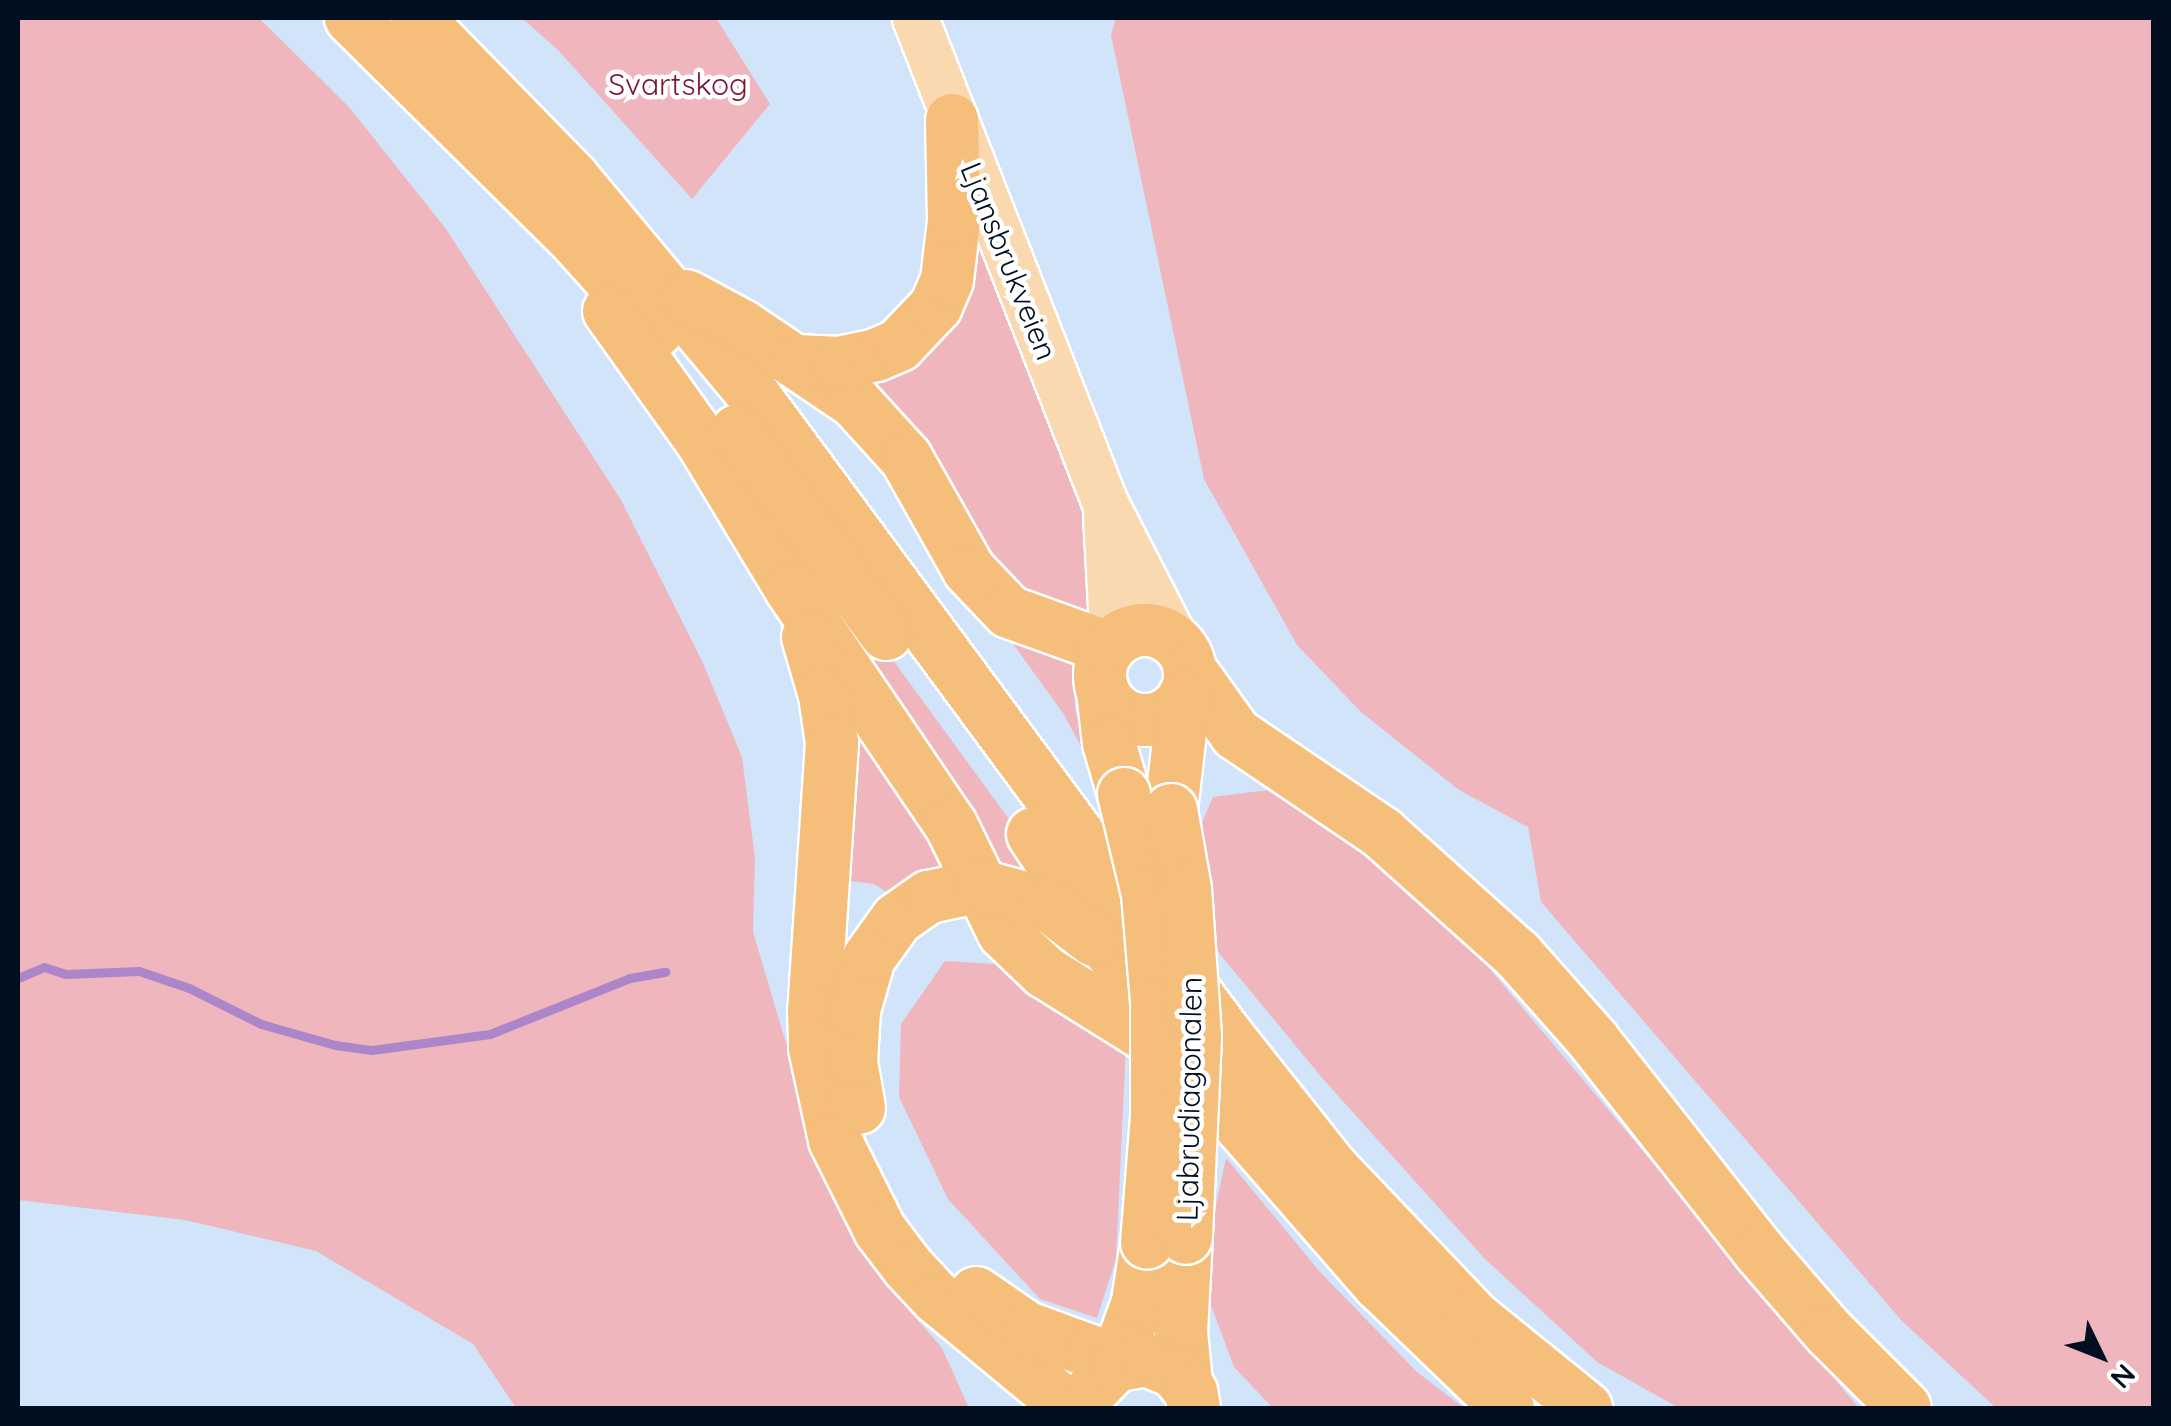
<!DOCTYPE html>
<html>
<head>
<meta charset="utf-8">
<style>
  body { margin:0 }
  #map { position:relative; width:2171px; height:1426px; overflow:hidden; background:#d1e4f9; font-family:Quicksand,sans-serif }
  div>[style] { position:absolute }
  .green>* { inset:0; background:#f0b6bd }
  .stream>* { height:9px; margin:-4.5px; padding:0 4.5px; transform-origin:4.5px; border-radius:4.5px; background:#ad86c9 }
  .roads { filter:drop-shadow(2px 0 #fff) drop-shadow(-2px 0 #fff) drop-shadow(0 2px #fff) drop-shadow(0 -2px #fff) }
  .major>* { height:45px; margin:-22.5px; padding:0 22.5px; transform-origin:22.5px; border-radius:22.5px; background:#fad8b0 }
  .highway>* { height:52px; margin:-26px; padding:0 26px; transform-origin:26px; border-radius:26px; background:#f6be7b }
  .highway>.ring { margin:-26px; padding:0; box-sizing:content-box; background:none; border:52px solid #f6be7b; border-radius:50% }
  .bridges { filter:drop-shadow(2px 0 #fff) drop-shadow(-2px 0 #fff) drop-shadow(0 2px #fff) drop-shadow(0 -2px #fff) }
  .highway-bridge>* { height:52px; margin:-26px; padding:0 26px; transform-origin:26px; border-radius:26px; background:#f6be7b }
  span { translate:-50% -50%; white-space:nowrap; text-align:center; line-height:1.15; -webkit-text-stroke:9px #fff; paint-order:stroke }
  .park-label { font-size:30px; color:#7a1532 }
  .street-label { font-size:30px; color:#010f21 }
  .frame { position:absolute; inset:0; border:20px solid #010f21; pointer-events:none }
  .north { position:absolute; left:2051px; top:1306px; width:100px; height:100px; -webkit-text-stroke:8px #fff; paint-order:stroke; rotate:133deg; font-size:28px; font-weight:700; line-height:40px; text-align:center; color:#010f21 }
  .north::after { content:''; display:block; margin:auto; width:35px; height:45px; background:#010f21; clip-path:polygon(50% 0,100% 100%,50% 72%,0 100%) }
</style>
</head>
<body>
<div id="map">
  <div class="green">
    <div style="clip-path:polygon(18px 18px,259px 18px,349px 107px,446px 229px,621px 500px,703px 663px,742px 757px,755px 858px,753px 932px,791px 1060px,849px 1225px,894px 1293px,942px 1348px,969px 1408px,516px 1408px,473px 1344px,316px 1251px,185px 1220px,18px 1200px)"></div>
    <div style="clip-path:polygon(522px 18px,716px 18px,770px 104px,692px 199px,558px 50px)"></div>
    <div style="clip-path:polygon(1116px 18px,2153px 18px,2153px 1408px,1996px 1408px,1902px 1321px,1541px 902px,1528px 827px,1459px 790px,1361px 712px,1297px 645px,1204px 479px,1111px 35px)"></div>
    <div style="clip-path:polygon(968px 217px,1085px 489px,1099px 616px,1020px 602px,850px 374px,870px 370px)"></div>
    <div style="clip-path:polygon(770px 502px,855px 608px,1057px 885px,989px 873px)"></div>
    <div style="clip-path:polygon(998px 623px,1073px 657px,1075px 708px,1087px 757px,1063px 713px)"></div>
    <div style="clip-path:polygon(837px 688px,965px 873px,890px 894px,874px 884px,836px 879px)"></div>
    <div style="clip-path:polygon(1275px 789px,1328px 818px,1458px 931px,1859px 1408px,1679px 1408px,1597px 1362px,1484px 1258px,1323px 1079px,1215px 948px,1202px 823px,1213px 797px)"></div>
    <div style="clip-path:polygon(945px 961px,996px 964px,1060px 1000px,1126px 1045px,1116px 1259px,1097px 1318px,1040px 1299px,948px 1199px,899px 1097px,901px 1024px)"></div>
    <div style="clip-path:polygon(1226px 1158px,1320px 1272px,1417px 1372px,1464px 1408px,1273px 1408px,1234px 1367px,1210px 1303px,1207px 1247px)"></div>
  </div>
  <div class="stream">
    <div style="left:18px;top:978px;width:28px;rotate:-23deg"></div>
    <div style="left:44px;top:967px;width:23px;rotate:18deg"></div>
    <div style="left:66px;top:974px;width:73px;rotate:-2.4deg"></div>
    <div style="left:139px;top:971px;width:53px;rotate:18.8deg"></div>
    <div style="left:189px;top:988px;width:80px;rotate:26.6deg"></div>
    <div style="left:261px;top:1024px;width:77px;rotate:15.8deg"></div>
    <div style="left:335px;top:1045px;width:37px;rotate:8deg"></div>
    <div style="left:372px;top:1050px;width:119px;rotate:-7.7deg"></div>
    <div style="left:490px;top:1034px;width:151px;rotate:-21.8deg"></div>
    <div style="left:630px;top:978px;width:36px;rotate:-10deg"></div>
  </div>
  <div class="roads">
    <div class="major">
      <div style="left:915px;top:18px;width:521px;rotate:68.61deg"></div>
      <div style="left:1105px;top:503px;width:156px;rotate:62.9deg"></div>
      <div style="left:1106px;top:515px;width:129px;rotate:86.9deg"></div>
    </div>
    <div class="highway">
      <div style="left:351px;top:18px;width:320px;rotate:44.7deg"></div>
      <div style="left:578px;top:243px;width:118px;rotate:48.1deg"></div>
      <div style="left:417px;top:18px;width:223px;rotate:45.7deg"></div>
      <div style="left:573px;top:178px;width:280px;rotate:50.2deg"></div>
      <div style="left:752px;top:393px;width:796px;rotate:53.53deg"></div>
      <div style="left:1225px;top:1033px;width:172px;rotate:51.6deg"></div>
      <div style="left:1332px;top:1168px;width:207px;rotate:46.4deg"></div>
      <div style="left:1475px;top:1318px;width:143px;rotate:39deg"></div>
      <div style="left:686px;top:296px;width:64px;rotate:28.2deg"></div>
      <div style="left:742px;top:326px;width:136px;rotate:33.9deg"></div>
      <div style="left:855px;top:402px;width:76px;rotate:47.7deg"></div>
      <div style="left:906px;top:458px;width:129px;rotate:60.6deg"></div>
      <div style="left:969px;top:570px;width:58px;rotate:46.4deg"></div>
      <div style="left:1009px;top:612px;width:106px;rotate:19.8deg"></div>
      <div style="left:609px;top:311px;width:162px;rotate:54.5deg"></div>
      <div style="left:703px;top:443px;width:170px;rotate:58.9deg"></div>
      <div style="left:791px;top:589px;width:285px;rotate:55.9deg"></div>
      <div style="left:951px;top:825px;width:120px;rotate:63.9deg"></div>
      <div style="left:1004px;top:933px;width:57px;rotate:43.6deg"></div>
      <div style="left:1045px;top:972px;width:142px;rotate:32deg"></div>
      <div style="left:797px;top:361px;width:42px;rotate:2.7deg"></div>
      <div style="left:839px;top:363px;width:38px;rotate:-12deg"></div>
      <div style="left:876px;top:355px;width:25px;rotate:-23deg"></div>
      <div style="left:899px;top:345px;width:54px;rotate:-46.5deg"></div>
      <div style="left:936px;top:306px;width:28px;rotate:-67deg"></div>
      <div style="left:947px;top:280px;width:59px;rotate:-83.2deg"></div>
      <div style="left:954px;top:221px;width:101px;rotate:-91.1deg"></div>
      <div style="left:737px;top:431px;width:252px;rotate:53.7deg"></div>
      <div class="ring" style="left:1100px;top:630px;width:38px;height:38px"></div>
      <div style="left:808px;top:637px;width:60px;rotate:73.7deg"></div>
      <div style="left:825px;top:695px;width:49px;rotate:81.7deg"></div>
      <div style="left:832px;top:743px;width:269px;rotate:93.8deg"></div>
      <div style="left:814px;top:1011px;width:37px;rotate:88deg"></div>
      <div style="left:815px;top:1048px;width:94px;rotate:77.7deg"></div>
      <div style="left:835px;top:1140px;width:101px;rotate:63.4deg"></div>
      <div style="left:880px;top:1230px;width:46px;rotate:52.9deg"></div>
      <div style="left:908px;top:1267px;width:42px;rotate:46.9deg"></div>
      <div style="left:937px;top:1298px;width:173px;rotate:39.6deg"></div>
      <div style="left:1190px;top:670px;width:79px;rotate:54.3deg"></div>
      <div style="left:1236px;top:734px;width:176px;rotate:34.1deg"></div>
      <div style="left:1382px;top:833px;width:181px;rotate:41.9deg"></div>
      <div style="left:1517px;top:954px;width:115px;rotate:48.5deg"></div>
      <div style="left:1593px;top:1040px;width:268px;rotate:51.8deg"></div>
      <div style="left:1759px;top:1251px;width:107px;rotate:49.2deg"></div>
      <div style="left:1829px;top:1332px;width:107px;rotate:45deg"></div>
      <div style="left:1103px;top:691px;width:52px;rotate:83.4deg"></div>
      <div style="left:1109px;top:743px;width:53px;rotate:73.6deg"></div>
      <div style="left:1171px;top:810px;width:114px;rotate:-83.4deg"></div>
      <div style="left:1033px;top:834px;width:143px;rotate:56.4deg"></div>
      <div style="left:1112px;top:953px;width:216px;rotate:53.3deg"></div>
      <div style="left:1241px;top:1126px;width:210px;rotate:48.9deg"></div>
      <div style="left:1379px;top:1284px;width:179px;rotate:43.9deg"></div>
      <div style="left:859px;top:1108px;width:47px;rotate:-99.9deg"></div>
      <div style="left:851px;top:1062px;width:52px;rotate:-86.7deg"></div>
      <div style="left:854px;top:1010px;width:54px;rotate:-73.9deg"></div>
      <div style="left:869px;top:958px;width:48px;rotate:-54.3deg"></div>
      <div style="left:897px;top:919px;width:39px;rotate:-35deg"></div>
      <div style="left:929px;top:897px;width:53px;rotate:-11.9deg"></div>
      <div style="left:981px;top:886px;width:68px;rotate:15.3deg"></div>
      <div style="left:1047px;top:904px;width:59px;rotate:37.5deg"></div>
      <div style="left:976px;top:1293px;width:62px;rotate:34.5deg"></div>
      <div style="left:1027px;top:1328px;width:67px;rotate:20.1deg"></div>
      <div style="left:1090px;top:1351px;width:29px;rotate:31deg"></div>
      <div style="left:1115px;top:1366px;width:68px;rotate:-70.2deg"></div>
      <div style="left:1138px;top:1302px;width:60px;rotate:-81.3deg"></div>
      <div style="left:1186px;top:1383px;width:51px;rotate:-95.6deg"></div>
      <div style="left:1181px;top:1332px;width:94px;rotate:-87deg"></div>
      <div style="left:1093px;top:1389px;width:32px;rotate:-46deg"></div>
      <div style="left:1115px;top:1366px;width:32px;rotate:-11deg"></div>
      <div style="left:1146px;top:1360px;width:31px;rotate:22deg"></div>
      <div style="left:1175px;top:1372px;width:26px;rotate:51deg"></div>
      <div style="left:1191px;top:1392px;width:16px;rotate:79deg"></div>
    </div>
  </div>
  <div class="bridges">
    <div class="highway-bridge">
      <div style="left:1124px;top:794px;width:103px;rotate:76.5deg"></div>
      <div style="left:1148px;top:894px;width:108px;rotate:85.2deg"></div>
      <div style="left:1157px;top:1002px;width:115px;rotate:90deg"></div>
      <div style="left:1157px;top:1117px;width:126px;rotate:94.5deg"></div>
      <div style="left:1171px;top:810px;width:80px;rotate:80deg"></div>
      <div style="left:1185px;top:889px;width:148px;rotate:86.1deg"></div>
      <div style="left:1195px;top:1037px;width:201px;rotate:92.6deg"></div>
    </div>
  </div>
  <div class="park-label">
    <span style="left:678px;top:84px">Svartskog</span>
  </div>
  <div class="street-label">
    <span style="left:1009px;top:261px;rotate:68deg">Ljansbrukveien</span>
    <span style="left:1189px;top:1099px;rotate:-89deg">Ljabrudiagonalen</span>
  </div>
  <div class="frame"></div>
  <div class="north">N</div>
</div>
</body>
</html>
